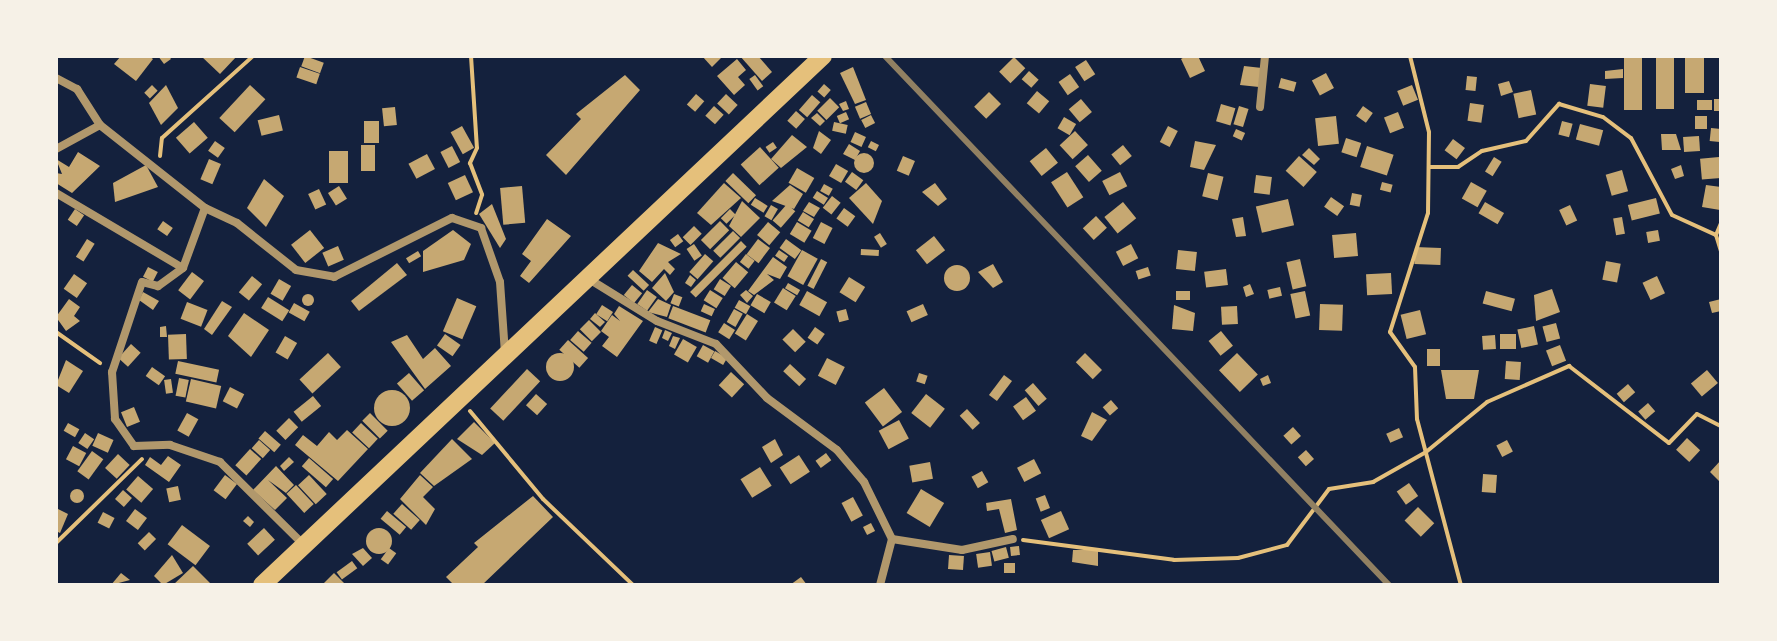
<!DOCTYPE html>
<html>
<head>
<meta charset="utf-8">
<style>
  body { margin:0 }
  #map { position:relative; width:1777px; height:641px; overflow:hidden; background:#14213d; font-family:Mulish,sans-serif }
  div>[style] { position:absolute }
  .building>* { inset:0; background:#c6a872; transform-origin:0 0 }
  .round { border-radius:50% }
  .path>* { height:4px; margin:-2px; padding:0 2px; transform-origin:2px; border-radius:2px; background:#e5c07b }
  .minor>* { height:8px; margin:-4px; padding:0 4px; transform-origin:4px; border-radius:4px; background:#b1986c }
  .trunk>* { height:18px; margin:-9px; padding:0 9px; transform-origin:9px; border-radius:9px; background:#e5c07b }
  .rail>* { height:6px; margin:-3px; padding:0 3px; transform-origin:3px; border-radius:3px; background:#918062 }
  span { translate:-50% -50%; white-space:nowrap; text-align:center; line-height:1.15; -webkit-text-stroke:8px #f6f1e7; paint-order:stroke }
  .frame { position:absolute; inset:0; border:58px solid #f6f1e7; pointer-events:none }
</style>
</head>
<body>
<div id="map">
  <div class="building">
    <div style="clip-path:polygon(121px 56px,149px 56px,153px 59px,136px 81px,114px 64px)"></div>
    <div style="clip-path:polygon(158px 56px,169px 56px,171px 59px,164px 64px)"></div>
    <div style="clip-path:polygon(201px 56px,237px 56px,220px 74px)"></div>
    <div style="left:305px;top:56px;width:20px;height:11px;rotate:20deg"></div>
    <div style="clip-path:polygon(702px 56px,723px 56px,712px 67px)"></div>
    <div style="clip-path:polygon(740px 56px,758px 56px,772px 72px,762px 81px)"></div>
    <div style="clip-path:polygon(1186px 56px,1198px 56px,1205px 71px,1190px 78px,1181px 59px)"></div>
    <div style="left:1624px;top:56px;width:18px;height:54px"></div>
    <div style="left:1656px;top:56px;width:18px;height:53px"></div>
    <div style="left:1685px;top:56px;width:19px;height:37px"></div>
    <div style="left:1014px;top:57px;width:16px;height:21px;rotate:45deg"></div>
    <div style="clip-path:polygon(737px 59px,746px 70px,738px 77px,745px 85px,734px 95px,717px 76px)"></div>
    <div style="left:1086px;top:60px;width:17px;height:13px;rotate:57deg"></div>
    <div style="clip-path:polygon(1244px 66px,1262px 68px,1259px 87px,1240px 85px)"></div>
    <div style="left:300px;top:67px;width:21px;height:11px;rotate:19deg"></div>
    <div style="clip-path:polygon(853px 67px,866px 100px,855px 104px,840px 73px)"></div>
    <div style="clip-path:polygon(1623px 69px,1623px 78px,1605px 79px,1605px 71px)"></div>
    <div style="left:1029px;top:71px;width:13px;height:11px;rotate:42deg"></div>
    <div style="left:1326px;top:73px;width:17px;height:16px;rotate:62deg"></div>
    <div style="left:1070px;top:74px;width:16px;height:14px;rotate:55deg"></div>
    <div style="clip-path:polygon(625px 75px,640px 90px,566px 175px,546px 155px,581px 119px,576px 114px)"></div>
    <div style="left:755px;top:75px;width:14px;height:7px;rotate:54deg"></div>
    <div style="left:1467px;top:76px;width:10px;height:14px;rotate:6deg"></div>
    <div style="left:1281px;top:78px;width:16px;height:10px;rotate:15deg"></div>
    <div style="clip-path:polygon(1509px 81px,1513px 92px,1501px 96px,1498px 84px)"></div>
    <div style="left:824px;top:84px;width:9px;height:10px;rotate:41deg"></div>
    <div style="left:1590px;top:84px;width:16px;height:22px;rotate:7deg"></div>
    <div style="left:152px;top:85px;width:8px;height:11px;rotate:45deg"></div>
    <div style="clip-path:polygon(166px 85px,178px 108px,161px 125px,149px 103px)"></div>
    <div style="left:250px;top:85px;width:21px;height:45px;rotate:43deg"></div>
    <div style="left:1412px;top:85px;width:16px;height:16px;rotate:68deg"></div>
    <div style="left:1531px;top:90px;width:25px;height:18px;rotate:78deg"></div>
    <div style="left:1037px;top:91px;width:16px;height:16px;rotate:40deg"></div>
    <div style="left:989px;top:92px;width:17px;height:21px;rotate:45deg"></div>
    <div style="left:696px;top:94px;width:11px;height:14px;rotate:41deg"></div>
    <div style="left:726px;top:94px;width:16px;height:13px;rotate:43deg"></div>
    <div style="left:812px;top:95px;width:11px;height:20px;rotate:41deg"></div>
    <div style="left:830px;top:98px;width:13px;height:18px;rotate:45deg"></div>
    <div style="left:1081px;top:99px;width:17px;height:16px;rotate:50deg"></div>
    <div style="left:1714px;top:99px;width:7px;height:12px"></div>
    <div style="left:1697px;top:100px;width:15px;height:10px"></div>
    <div style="clip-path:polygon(846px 101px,849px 109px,843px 111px,839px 104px)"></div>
    <div style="left:866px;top:102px;width:13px;height:12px;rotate:67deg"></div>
    <div style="left:1470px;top:103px;width:14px;height:18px;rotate:8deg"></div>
    <div style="left:1221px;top:104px;width:15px;height:18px;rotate:16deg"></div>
    <div style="left:714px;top:106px;width:13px;height:13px;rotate:42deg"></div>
    <div style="left:1239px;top:106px;width:10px;height:19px;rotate:17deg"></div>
    <div style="left:1363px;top:106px;width:12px;height:12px;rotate:35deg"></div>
    <div style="left:395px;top:107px;width:18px;height:13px;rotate:84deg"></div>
    <div style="left:796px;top:111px;width:12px;height:13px;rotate:42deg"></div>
    <div style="left:846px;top:112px;width:8px;height:10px;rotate:67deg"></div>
    <div style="left:1398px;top:112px;width:17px;height:15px;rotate:69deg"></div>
    <div style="clip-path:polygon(817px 113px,825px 121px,820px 126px,811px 118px)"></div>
    <div style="left:279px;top:115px;width:16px;height:22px;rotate:76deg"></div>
    <div style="left:871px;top:115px;width:9px;height:11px;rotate:63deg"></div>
    <div style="left:1336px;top:116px;width:28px;height:21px;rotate:84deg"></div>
    <div style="left:1695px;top:116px;width:12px;height:13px"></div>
    <div style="left:1064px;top:117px;width:14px;height:13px;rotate:30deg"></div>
    <div style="left:364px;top:121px;width:15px;height:22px"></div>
    <div style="left:1562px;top:121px;width:11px;height:14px;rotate:15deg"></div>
    <div style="left:194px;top:122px;width:21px;height:24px;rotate:49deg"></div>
    <div style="left:834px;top:122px;width:14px;height:9px;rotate:12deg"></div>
    <div style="left:1580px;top:124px;width:24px;height:16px;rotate:15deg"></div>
    <div style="left:462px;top:126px;width:25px;height:13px;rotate:61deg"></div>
    <div style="left:1168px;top:126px;width:11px;height:18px;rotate:27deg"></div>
    <div style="left:1711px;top:128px;width:10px;height:13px;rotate:6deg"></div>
    <div style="left:1236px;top:129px;width:10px;height:8px;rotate:24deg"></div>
    <div style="clip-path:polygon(819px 131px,831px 140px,821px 154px,813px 148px)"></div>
    <div style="left:1075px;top:131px;width:19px;height:21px;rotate:47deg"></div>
    <div style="left:855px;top:132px;width:12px;height:11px;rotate:24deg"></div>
    <div style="clip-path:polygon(1661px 134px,1676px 134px,1681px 150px,1662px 150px)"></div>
    <div style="clip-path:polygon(792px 135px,807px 147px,781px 168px,771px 159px)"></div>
    <div style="left:1699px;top:136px;width:15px;height:16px;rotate:86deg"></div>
    <div style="left:1346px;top:138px;width:16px;height:15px;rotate:18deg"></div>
    <div style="left:1453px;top:139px;width:15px;height:14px;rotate:37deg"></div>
    <div style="left:215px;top:141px;width:12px;height:12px;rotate:35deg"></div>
    <div style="left:871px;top:141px;width:9px;height:7px;rotate:27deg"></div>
    <div style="clip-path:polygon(1195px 141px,1216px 145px,1204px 170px,1190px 167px)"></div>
    <div style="left:773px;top:142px;width:7px;height:9px;rotate:56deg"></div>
    <div style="clip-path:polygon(849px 144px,860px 151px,855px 160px,843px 154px)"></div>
    <div style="left:361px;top:145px;width:14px;height:26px"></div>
    <div style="left:1123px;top:145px;width:14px;height:15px;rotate:51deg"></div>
    <div style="left:452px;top:146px;width:18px;height:13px;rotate:63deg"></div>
    <div style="left:1367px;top:146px;width:28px;height:22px;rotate:18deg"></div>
    <div style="left:760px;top:147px;width:28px;height:26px;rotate:48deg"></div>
    <div style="left:1046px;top:148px;width:19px;height:21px;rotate:51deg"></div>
    <div style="clip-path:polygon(1309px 148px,1320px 159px,1314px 165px,1302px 155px)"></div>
    <div style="left:329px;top:151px;width:19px;height:32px"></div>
    <div style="clip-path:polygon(78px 152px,100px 166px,72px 193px,56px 183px,56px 173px,62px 174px,56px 159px,69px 167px)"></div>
    <div class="round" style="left:854px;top:153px;width:20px;height:20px"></div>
    <div style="left:427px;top:154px;width:17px;height:21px;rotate:62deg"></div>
    <div style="left:1088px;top:155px;width:21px;height:17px;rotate:49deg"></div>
    <div style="left:903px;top:156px;width:13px;height:16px;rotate:23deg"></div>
    <div style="left:1299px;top:156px;width:24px;height:20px;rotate:42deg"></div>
    <div style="left:1494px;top:157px;width:9px;height:17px;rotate:32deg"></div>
    <div style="left:1719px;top:157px;width:21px;height:19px;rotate:85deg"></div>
    <div style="left:209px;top:159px;width:13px;height:22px;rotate:23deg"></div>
    <div style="left:836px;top:164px;width:14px;height:14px;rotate:30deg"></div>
    <div style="clip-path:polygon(146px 165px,158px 187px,115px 202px,113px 183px)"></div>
    <div style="clip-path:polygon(1681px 165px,1684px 176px,1675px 179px,1671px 169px)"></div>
    <div style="left:797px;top:168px;width:20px;height:17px;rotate:30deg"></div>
    <div style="left:1622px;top:170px;width:22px;height:17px;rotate:74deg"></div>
    <div style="left:852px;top:172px;width:14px;height:12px;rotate:36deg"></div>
    <div style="left:1067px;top:172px;width:30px;height:19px;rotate:57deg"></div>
    <div style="left:1120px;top:172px;width:16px;height:20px;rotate:63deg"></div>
    <div style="left:733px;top:173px;width:32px;height:11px;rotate:44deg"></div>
    <div style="left:1208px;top:173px;width:16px;height:24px;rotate:14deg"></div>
    <div style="left:465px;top:175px;width:19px;height:19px;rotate:65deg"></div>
    <div style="left:1256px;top:175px;width:16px;height:18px;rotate:7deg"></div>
    <div style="clip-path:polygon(264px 179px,284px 196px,266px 227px,247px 208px)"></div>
    <div style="left:1382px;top:182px;width:11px;height:8px;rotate:15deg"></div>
    <div style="left:1471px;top:182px;width:18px;height:19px;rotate:29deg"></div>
    <div style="clip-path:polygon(724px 183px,741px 198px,711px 225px,697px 213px)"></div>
    <div style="clip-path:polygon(866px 183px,882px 201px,873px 224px,849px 198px)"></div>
    <div style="clip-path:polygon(935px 183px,947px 199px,938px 206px,922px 192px)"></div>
    <div style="left:824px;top:184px;width:10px;height:8px;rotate:29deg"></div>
    <div style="clip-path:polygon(790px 185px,803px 194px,794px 209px,772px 201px)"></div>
    <div style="clip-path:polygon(1706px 185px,1721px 187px,1720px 210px,1702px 207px)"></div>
    <div style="left:339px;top:186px;width:15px;height:13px;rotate:58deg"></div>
    <div style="left:522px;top:186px;width:37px;height:22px;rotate:85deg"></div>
    <div style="left:319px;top:189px;width:17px;height:12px;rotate:65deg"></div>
    <div style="left:817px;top:191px;width:13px;height:8px;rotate:32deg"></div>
    <div style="left:1352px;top:193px;width:10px;height:12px;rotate:11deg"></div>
    <div style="left:832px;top:196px;width:11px;height:15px;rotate:38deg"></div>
    <div style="left:1331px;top:197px;width:16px;height:12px;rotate:35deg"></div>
    <div style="left:755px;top:198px;width:15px;height:8px;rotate:32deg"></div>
    <div style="left:1656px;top:198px;width:16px;height:29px;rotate:76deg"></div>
    <div style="left:1288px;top:199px;width:27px;height:33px;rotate:77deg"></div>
    <div style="clip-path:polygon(742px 201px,760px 218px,741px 237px,729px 226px)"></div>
    <div style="clip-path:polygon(809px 202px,820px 208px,814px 217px,803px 211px)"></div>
    <div style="left:1123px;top:202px;width:21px;height:24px;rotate:51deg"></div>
    <div style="left:1485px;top:202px;width:22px;height:13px;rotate:30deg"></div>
    <div style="clip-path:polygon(492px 204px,506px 239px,500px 248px,479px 214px)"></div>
    <div style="left:787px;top:204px;width:11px;height:22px;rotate:41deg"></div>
    <div style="left:771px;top:205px;width:8px;height:13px;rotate:30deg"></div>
    <div style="left:1570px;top:205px;width:17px;height:12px;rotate:65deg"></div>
    <div style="left:844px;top:208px;width:14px;height:13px;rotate:36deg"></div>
    <div style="left:75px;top:209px;width:11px;height:13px;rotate:34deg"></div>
    <div style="left:730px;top:209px;width:8px;height:13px;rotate:45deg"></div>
    <div style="left:803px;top:212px;width:13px;height:10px;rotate:32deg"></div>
    <div style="left:1096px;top:216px;width:16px;height:18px;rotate:47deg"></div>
    <div style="clip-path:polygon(1243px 217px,1246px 236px,1236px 237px,1232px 219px)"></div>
    <div style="left:1622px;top:217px;width:17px;height:9px;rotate:80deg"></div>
    <div style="clip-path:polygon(547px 219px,571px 236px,529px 283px,520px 276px,531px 261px,522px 254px)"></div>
    <div style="left:163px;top:221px;width:12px;height:10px;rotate:35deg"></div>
    <div style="left:720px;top:221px;width:13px;height:27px;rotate:45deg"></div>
    <div style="left:768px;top:222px;width:16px;height:17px;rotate:40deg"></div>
    <div style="left:797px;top:222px;width:17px;height:14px;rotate:31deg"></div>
    <div style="left:821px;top:222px;width:13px;height:18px;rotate:27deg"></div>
    <div style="left:694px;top:226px;width:11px;height:16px;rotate:45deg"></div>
    <div style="left:310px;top:230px;width:23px;height:24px;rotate:52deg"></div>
    <div style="clip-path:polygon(453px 230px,471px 244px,464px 260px,423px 272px,423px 251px)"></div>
    <div style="left:1658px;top:230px;width:11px;height:12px;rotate:80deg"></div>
    <div style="left:733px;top:231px;width:10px;height:28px;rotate:45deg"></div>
    <div style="left:880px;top:233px;width:13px;height:7px;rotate:58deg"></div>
    <div style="left:1356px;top:233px;width:23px;height:24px;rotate:85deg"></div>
    <div style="left:678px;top:234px;width:9px;height:10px;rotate:54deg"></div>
    <div style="left:934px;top:236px;width:18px;height:23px;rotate:52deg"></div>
    <div style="left:87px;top:239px;width:9px;height:21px;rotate:32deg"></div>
    <div style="left:758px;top:239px;width:15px;height:19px;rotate:37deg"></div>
    <div style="left:786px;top:239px;width:19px;height:11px;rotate:36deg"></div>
    <div style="left:741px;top:241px;width:8px;height:72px;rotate:45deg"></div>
    <div style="clip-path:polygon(658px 243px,681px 254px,668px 262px,675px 269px,670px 275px,664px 269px,652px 282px,639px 271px)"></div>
    <div style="left:694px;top:244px;width:14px;height:9px;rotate:56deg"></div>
    <div style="left:1131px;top:244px;width:16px;height:17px;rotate:63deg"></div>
    <div style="left:338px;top:246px;width:15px;height:17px;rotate:67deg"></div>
    <div style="left:1415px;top:247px;width:26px;height:17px;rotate:2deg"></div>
    <div style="left:861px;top:249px;width:18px;height:6px;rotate:3deg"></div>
    <div style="left:779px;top:250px;width:11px;height:7px;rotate:34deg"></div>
    <div style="left:802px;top:250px;width:18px;height:30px;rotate:29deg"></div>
    <div style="left:1178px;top:250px;width:19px;height:19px;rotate:6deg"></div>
    <div style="left:418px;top:251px;width:6px;height:14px;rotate:59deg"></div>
    <div style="left:705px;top:254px;width:11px;height:24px;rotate:41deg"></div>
    <div style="left:746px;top:254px;width:11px;height:10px;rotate:38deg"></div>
    <div style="clip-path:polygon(773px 257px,787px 267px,780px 279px,767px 274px,774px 280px,754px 295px,748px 291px)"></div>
    <div style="left:821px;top:259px;width:7px;height:30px;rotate:27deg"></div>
    <div style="left:1300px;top:259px;width:28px;height:14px;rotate:77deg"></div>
    <div style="left:1606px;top:261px;width:15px;height:19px;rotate:11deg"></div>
    <div style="left:736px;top:262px;width:16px;height:21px;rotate:40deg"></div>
    <div style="clip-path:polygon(397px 263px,407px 275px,359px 311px,351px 301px)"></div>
    <div style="clip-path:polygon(993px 264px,1003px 282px,993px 288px,978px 272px)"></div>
    <div class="round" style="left:944px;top:265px;width:26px;height:26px"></div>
    <div style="left:148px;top:267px;width:11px;height:11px;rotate:27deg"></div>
    <div style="left:1148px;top:267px;width:9px;height:13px;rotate:72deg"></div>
    <div style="left:1226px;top:269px;width:16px;height:22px;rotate:83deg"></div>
    <div style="left:633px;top:270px;width:22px;height:8px;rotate:43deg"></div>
    <div style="left:192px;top:272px;width:15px;height:23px;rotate:37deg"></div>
    <div style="clip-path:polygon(665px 273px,674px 292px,666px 301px,652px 288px)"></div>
    <div style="left:1391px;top:273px;width:21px;height:25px;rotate:87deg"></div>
    <div style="left:74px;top:274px;width:16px;height:18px;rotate:35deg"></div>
    <div style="clip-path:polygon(690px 275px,696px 280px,691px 287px,685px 283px)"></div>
    <div style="left:252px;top:276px;width:13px;height:21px;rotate:39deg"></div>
    <div style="left:1657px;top:276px;width:19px;height:16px;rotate:65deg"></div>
    <div style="left:849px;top:277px;width:19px;height:18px;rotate:32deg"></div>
    <div style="left:279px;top:279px;width:14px;height:17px;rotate:30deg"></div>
    <div style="left:720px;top:279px;width:13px;height:12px;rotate:32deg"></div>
    <div style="left:788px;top:283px;width:14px;height:6px;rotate:30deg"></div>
    <div style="clip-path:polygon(1250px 284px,1254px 294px,1246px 297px,1243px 287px)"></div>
    <div style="left:632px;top:285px;width:13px;height:13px;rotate:39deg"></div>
    <div style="left:1280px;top:287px;width:9px;height:13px;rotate:77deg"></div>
    <div style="left:783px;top:288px;width:15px;height:17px;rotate:32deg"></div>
    <div style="clip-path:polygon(1552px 289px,1560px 312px,1536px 321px,1534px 295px)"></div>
    <div style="left:647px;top:290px;width:12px;height:17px;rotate:35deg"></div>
    <div style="left:710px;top:290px;width:15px;height:12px;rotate:32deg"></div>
    <div style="clip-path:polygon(746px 290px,753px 296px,747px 303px,740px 295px)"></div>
    <div style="left:807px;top:291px;width:23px;height:16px;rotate:29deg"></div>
    <div style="left:1176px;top:291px;width:14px;height:9px"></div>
    <div style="left:1305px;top:291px;width:25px;height:15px;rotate:78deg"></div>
    <div style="left:1486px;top:291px;width:30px;height:13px;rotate:15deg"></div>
    <div style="clip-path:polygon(143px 292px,159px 301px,153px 310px,139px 300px)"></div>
    <div style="left:674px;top:294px;width:9px;height:10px;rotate:21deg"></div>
    <div style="left:757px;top:294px;width:16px;height:13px;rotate:30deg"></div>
    <div class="round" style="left:302px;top:294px;width:12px;height:12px"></div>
    <div style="left:268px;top:297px;width:25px;height:13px;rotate:32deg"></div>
    <div style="left:457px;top:298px;width:21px;height:36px;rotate:23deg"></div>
    <div style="clip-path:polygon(69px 299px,80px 307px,74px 316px,80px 321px,66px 331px,56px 317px)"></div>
    <div style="clip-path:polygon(658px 299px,671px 305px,667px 317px,648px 312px)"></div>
    <div style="clip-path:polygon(1721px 299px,1721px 311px,1712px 313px,1709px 302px)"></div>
    <div style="left:739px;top:300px;width:13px;height:9px;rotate:29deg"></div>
    <div style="clip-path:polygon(222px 301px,232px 307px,212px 335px,204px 329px)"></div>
    <div style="left:187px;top:302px;width:22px;height:18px;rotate:21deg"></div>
    <div style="left:294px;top:303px;width:18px;height:11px;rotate:29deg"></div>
    <div style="left:704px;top:304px;width:12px;height:8px;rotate:24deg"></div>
    <div style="left:923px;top:304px;width:12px;height:18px;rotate:66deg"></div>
    <div style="left:1320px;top:304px;width:23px;height:26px;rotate:2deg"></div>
    <div style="left:602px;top:305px;width:13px;height:11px;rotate:32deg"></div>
    <div style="clip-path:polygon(1174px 305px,1195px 313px,1193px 331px,1172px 329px)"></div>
    <div style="clip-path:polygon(619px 306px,643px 321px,617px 357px,602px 346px,609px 337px,601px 331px,612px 315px,620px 321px,614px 314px)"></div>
    <div style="left:673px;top:306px;width:40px;height:13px;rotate:21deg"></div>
    <div style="left:1237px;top:306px;width:18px;height:16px;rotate:87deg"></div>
    <div style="left:734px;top:309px;width:10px;height:15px;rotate:29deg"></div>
    <div style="left:846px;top:309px;width:11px;height:10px;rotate:75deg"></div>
    <div style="left:1420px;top:310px;width:25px;height:20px;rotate:76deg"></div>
    <div style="clip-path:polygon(244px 313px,269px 330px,251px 357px,228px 336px)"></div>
    <div style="clip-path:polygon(595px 313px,605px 322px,600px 327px,590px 319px)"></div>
    <div style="left:747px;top:314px;width:13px;height:23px;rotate:32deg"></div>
    <div style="left:589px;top:320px;width:17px;height:13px;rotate:45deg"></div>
    <div style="left:724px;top:323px;width:13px;height:11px;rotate:32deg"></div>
    <div style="left:1556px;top:323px;width:16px;height:14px;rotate:75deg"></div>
    <div style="clip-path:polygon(166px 326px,167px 337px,160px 337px,160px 327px)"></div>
    <div style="left:1534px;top:326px;width:19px;height:17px;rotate:78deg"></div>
    <div style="left:655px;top:327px;width:8px;height:15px;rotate:23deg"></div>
    <div style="left:815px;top:327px;width:12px;height:13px;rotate:35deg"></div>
    <div style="left:793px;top:329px;width:18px;height:15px;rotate:45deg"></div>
    <div style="clip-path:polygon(665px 330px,672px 333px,668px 341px,662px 338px)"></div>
    <div style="left:578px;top:331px;width:18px;height:12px;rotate:41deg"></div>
    <div style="left:1221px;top:331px;width:19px;height:16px;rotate:51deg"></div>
    <div style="left:186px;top:334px;width:25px;height:18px;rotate:88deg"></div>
    <div style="left:445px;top:334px;width:19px;height:14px;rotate:35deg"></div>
    <div style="left:1516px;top:334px;width:15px;height:16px;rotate:90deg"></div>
    <div style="clip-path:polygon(407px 335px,423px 359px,435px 348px,451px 366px,425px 389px,391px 342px)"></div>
    <div style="left:1495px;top:335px;width:14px;height:13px;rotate:86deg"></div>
    <div style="left:285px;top:336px;width:14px;height:19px;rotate:30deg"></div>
    <div style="clip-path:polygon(673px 336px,680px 338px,675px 349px,669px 346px)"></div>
    <div style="left:683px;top:339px;width:16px;height:18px;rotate:30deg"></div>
    <div style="left:568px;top:340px;width:27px;height:13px;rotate:42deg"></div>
    <div style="left:131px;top:344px;width:13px;height:19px;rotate:42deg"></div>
    <div style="left:703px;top:345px;width:13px;height:13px;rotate:29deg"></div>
    <div style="left:1560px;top:345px;width:17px;height:15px;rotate:69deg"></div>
    <div style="left:1427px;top:349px;width:13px;height:17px"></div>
    <div style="left:715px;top:351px;width:14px;height:8px;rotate:30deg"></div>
    <div class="round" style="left:546px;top:353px;width:28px;height:28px"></div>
    <div style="left:328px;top:353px;width:19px;height:39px;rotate:47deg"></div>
    <div style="left:1085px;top:353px;width:24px;height:13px;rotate:45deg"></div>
    <div style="left:1237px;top:353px;width:30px;height:25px;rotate:46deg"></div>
    <div style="left:827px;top:358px;width:20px;height:20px;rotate:27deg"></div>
    <div style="clip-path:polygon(66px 360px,83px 371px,69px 393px,56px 385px)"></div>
    <div style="left:178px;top:361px;width:42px;height:13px;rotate:12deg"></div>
    <div style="left:1506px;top:361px;width:15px;height:18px;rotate:4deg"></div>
    <div style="left:790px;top:364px;width:22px;height:10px;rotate:43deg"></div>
    <div style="left:152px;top:367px;width:16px;height:11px;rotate:35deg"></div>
    <div style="left:527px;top:369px;width:18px;height:54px;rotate:43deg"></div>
    <div style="clip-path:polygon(1441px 370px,1479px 370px,1474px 399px,1446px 399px)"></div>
    <div style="left:1707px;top:370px;width:17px;height:21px;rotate:50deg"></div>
    <div style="left:731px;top:372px;width:18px;height:18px;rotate:43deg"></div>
    <div style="left:409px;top:373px;width:23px;height:16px;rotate:49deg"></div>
    <div style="left:919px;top:373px;width:9px;height:9px;rotate:18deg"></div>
    <div style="left:1004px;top:375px;width:10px;height:25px;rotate:37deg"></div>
    <div style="clip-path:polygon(1268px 375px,1271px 383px,1263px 386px,1260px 379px)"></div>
    <div style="left:179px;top:378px;width:10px;height:18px;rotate:11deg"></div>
    <div style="left:171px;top:379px;width:14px;height:7px;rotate:82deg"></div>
    <div style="left:191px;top:379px;width:31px;height:23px;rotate:13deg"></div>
    <div style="left:1033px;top:383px;width:21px;height:11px;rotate:49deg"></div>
    <div style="left:1628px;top:384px;width:11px;height:15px;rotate:49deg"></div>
    <div style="left:230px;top:387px;width:16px;height:16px;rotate:27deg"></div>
    <div style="left:884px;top:388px;width:30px;height:24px;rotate:53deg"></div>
    <div class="round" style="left:374px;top:390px;width:36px;height:36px"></div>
    <div style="left:536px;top:394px;width:15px;height:15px;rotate:42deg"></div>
    <div style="left:926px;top:394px;width:24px;height:24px;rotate:38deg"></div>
    <div style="left:313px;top:396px;width:13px;height:25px;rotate:51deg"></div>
    <div style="left:1026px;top:397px;width:17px;height:16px;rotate:54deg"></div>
    <div style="left:1111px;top:400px;width:11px;height:11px;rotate:49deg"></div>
    <div style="left:1648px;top:403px;width:11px;height:13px;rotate:49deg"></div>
    <div style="left:134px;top:407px;width:16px;height:14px;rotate:68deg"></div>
    <div style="left:967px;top:409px;width:19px;height:10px;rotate:47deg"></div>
    <div style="clip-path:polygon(1092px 412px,1107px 420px,1092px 441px,1081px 436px)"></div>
    <div style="left:187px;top:413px;width:13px;height:20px;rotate:29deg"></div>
    <div style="left:370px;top:413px;width:25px;height:11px;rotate:45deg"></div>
    <div style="left:289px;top:418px;width:13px;height:18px;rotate:45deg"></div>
    <div style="left:899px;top:420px;width:21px;height:23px;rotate:62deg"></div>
    <div style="clip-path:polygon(474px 422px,495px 443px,482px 455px,457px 439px)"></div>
    <div style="left:68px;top:423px;width:13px;height:9px;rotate:29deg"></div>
    <div style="left:361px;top:423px;width:23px;height:13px;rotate:43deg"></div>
    <div style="left:1293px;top:427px;width:12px;height:13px;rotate:48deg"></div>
    <div style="left:1399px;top:428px;width:10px;height:14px;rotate:66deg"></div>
    <div style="clip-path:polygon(347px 430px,368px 449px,338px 481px,295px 445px,303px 435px,317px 446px,329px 432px,337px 440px)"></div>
    <div style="left:265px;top:431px;width:21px;height:10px;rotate:41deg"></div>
    <div style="left:85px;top:433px;width:11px;height:12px;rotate:34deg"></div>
    <div style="left:98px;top:433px;width:17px;height:14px;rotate:24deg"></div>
    <div style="left:1687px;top:438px;width:18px;height:16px;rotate:43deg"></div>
    <div style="clip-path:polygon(452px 439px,472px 459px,434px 486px,420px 473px)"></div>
    <div style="clip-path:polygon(775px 439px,783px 455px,771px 463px,762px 447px)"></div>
    <div style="left:259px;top:440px;width:15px;height:11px;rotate:42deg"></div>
    <div style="left:1507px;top:440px;width:13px;height:12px;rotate:63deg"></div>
    <div style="left:73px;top:446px;width:15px;height:15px;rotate:28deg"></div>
    <div style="left:250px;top:449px;width:15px;height:22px;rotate:42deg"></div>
    <div style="left:1306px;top:450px;width:12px;height:11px;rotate:48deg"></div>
    <div style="left:92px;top:451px;width:14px;height:25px;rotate:36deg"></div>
    <div style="left:826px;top:453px;width:9px;height:13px;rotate:54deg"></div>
    <div style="left:118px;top:454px;width:16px;height:19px;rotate:43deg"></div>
    <div style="left:799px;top:455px;width:20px;height:23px;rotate:57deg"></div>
    <div style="clip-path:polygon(168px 456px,181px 465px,169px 482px,145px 465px,150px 457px,161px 465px)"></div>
    <div style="clip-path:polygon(289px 457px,294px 462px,284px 471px,280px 466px)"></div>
    <div style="left:309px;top:458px;width:32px;height:11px;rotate:41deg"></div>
    <div style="left:1034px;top:459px;width:16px;height:19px;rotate:63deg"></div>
    <div style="clip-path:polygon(1721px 460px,1721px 483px,1710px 472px)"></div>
    <div style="left:930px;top:462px;width:17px;height:21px;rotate:80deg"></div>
    <div style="clip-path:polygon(276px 466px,294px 485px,286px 493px,268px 480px,287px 498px,275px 510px,253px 490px)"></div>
    <div style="left:760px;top:467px;width:22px;height:23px;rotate:58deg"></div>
    <div style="left:982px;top:471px;width:13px;height:12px;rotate:61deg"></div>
    <div style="left:1483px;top:474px;width:14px;height:18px;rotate:4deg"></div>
    <div style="left:225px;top:475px;width:15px;height:19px;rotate:37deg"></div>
    <div style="left:309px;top:475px;width:26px;height:15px;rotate:47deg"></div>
    <div style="clip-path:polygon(420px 475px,433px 487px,423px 497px,435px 509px,426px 525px,400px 499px)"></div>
    <div style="left:138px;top:476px;width:20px;height:18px;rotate:41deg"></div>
    <div style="left:1409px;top:483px;width:16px;height:15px;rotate:55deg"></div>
    <div style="left:296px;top:485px;width:26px;height:13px;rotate:47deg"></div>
    <div style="left:178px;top:486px;width:14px;height:12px;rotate:78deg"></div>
    <div class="round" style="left:70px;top:489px;width:14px;height:14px"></div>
    <div style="left:921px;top:489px;width:27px;height:28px;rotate:31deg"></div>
    <div style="left:123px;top:490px;width:12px;height:12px;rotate:42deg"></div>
    <div style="left:1045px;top:495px;width:14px;height:10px;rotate:69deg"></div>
    <div style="clip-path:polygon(533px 496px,553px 517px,482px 585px,454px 585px,446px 577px,478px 547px,474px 543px)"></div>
    <div style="left:853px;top:497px;width:21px;height:13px;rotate:62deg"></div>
    <div style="clip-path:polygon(1011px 499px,1017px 530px,1005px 533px,999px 509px,987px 511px,986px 503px)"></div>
    <div style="left:402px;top:504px;width:24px;height:13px;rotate:42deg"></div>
    <div style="left:1418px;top:507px;width:23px;height:19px;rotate:45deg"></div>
    <div style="clip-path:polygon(56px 508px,68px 514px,60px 533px,56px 531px)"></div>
    <div style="left:135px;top:509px;width:15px;height:15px;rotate:37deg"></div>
    <div style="left:387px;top:511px;width:25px;height:10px;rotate:40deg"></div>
    <div style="left:1061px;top:511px;width:20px;height:22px;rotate:66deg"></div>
    <div style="left:103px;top:512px;width:13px;height:12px;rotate:27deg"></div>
    <div style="clip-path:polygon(248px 516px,254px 522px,250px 527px,243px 521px)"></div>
    <div style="left:871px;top:523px;width:9px;height:9px;rotate:63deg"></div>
    <div style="left:182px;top:525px;width:35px;height:24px;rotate:37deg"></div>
    <div style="left:264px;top:528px;width:16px;height:23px;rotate:47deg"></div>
    <div class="round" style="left:366px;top:528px;width:26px;height:26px"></div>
    <div style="left:149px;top:532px;width:10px;height:16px;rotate:45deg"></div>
    <div style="left:1019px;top:546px;width:9px;height:9px;rotate:84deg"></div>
    <div style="left:1006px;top:547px;width:11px;height:15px;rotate:75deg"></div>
    <div style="clip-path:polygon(363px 548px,372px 558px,363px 566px,352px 554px)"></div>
    <div style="left:389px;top:548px;width:9px;height:14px;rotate:36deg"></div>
    <div style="clip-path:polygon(1073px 550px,1098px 550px,1098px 566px,1072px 562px)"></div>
    <div style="left:990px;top:552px;width:14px;height:14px;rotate:82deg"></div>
    <div style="clip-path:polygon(172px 555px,183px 573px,163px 585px,154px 576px)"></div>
    <div style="left:949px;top:555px;width:15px;height:14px;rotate:4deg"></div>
    <div style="left:352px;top:561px;width:9px;height:19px;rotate:54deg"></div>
    <div style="left:1004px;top:563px;width:11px;height:10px"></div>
    <div style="clip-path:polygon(193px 566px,210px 583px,173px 585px)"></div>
    <div style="clip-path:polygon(121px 573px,130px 580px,111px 585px)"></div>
    <div style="clip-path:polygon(334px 573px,346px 585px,324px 583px)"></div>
    <div style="clip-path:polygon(801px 577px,807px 585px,790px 585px)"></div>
  </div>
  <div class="path">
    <div style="left:471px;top:56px;width:92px;rotate:86.3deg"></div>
    <div style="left:477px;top:148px;width:17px;rotate:115deg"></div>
    <div style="left:470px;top:163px;width:34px;rotate:69deg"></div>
    <div style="left:482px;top:195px;width:19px;rotate:108deg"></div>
    <div style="left:1410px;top:56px;width:78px;rotate:76deg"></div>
    <div style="left:1429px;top:132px;width:81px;rotate:90.7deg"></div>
    <div style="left:1428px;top:213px;width:125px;rotate:107.7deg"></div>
    <div style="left:1390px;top:332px;width:43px;rotate:54.5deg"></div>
    <div style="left:1415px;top:367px;width:52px;rotate:87.8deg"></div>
    <div style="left:1417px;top:419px;width:172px;rotate:75.2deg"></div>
    <div style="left:160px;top:156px;width:18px;rotate:-84deg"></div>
    <div style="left:162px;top:138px;width:122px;rotate:-42deg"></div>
    <div style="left:1429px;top:167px;width:29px"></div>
    <div style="left:1458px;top:167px;width:29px;rotate:-34deg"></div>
    <div style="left:1482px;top:151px;width:45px;rotate:-12.8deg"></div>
    <div style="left:1526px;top:141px;width:50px;rotate:-48.3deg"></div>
    <div style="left:1559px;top:104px;width:46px;rotate:16.5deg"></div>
    <div style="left:1603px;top:117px;width:35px;rotate:37deg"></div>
    <div style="left:1631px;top:138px;width:87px;rotate:62deg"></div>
    <div style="left:1672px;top:215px;width:48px;rotate:24.4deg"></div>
    <div style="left:1716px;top:235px;width:17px;rotate:73deg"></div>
    <div style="left:1716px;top:235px;width:13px;rotate:-67deg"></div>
    <div style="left:56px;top:332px;width:54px;rotate:35.2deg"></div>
    <div style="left:470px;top:411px;width:114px;rotate:50.3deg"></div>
    <div style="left:543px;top:499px;width:124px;rotate:43.7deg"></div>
    <div style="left:1023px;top:540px;width:152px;rotate:7.5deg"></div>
    <div style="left:1174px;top:560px;width:64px;rotate:-1.8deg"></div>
    <div style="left:1238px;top:558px;width:51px;rotate:-14.9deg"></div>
    <div style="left:1287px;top:545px;width:70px;rotate:-53.1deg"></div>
    <div style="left:1329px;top:489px;width:45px;rotate:-9deg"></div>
    <div style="left:1373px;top:482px;width:61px;rotate:-29.5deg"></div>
    <div style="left:1426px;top:452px;width:79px;rotate:-39.3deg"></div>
    <div style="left:1487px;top:402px;width:90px;rotate:-23.7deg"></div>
    <div style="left:1569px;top:366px;width:126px;rotate:37.6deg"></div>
    <div style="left:1669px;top:443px;width:40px;rotate:-46deg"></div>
    <div style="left:1697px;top:414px;width:27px;rotate:27deg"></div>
    <div style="left:56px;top:543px;width:120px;rotate:-44.3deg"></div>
  </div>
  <div class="minor">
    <div style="left:56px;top:78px;width:24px;rotate:28deg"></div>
    <div style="left:77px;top:89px;width:43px;rotate:57.4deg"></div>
    <div style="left:100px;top:125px;width:50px;rotate:151.4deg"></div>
    <div style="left:1260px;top:107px;width:51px;rotate:-84.4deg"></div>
    <div style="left:100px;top:125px;width:134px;rotate:38.3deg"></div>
    <div style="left:56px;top:193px;width:147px;rotate:30.6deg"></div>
    <div style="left:183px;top:268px;width:31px;rotate:144deg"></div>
    <div style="left:158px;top:286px;width:16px;rotate:-166deg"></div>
    <div style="left:142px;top:282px;width:95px;rotate:108.4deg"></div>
    <div style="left:112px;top:372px;width:47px;rotate:86.3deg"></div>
    <div style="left:115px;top:419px;width:33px;rotate:55deg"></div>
    <div style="left:134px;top:446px;width:36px;rotate:-2deg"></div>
    <div style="left:170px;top:445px;width:53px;rotate:18.8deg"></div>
    <div style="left:220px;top:462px;width:120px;rotate:44.7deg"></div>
    <div style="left:183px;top:268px;width:64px;rotate:-69.9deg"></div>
    <div style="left:205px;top:208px;width:35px;rotate:25deg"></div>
    <div style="left:237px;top:223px;width:75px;rotate:38.5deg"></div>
    <div style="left:296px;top:270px;width:39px;rotate:10deg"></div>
    <div style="left:334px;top:277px;width:132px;rotate:-26.6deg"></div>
    <div style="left:452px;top:218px;width:31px;rotate:19deg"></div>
    <div style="left:481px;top:228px;width:57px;rotate:70.6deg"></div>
    <div style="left:500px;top:282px;width:71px;rotate:86deg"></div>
    <div style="left:589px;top:279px;width:80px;rotate:31.7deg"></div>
    <div style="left:657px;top:321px;width:63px;rotate:21.3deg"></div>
    <div style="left:716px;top:344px;width:74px;rotate:46.6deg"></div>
    <div style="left:767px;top:398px;width:87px;rotate:36.6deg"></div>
    <div style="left:837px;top:450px;width:42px;rotate:49.8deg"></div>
    <div style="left:864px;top:482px;width:64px;rotate:63.8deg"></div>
    <div style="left:892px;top:539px;width:48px;rotate:104.6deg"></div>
    <div style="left:892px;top:539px;width:71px;rotate:8.9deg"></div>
    <div style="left:962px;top:550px;width:52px;rotate:-12.2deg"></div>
  </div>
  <div class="trunk">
    <div style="left:262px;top:585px;width:771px;rotate:-43.32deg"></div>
  </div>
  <div class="rail">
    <div style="left:885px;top:56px;width:731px;rotate:46.39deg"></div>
  </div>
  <div class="frame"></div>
</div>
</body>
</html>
